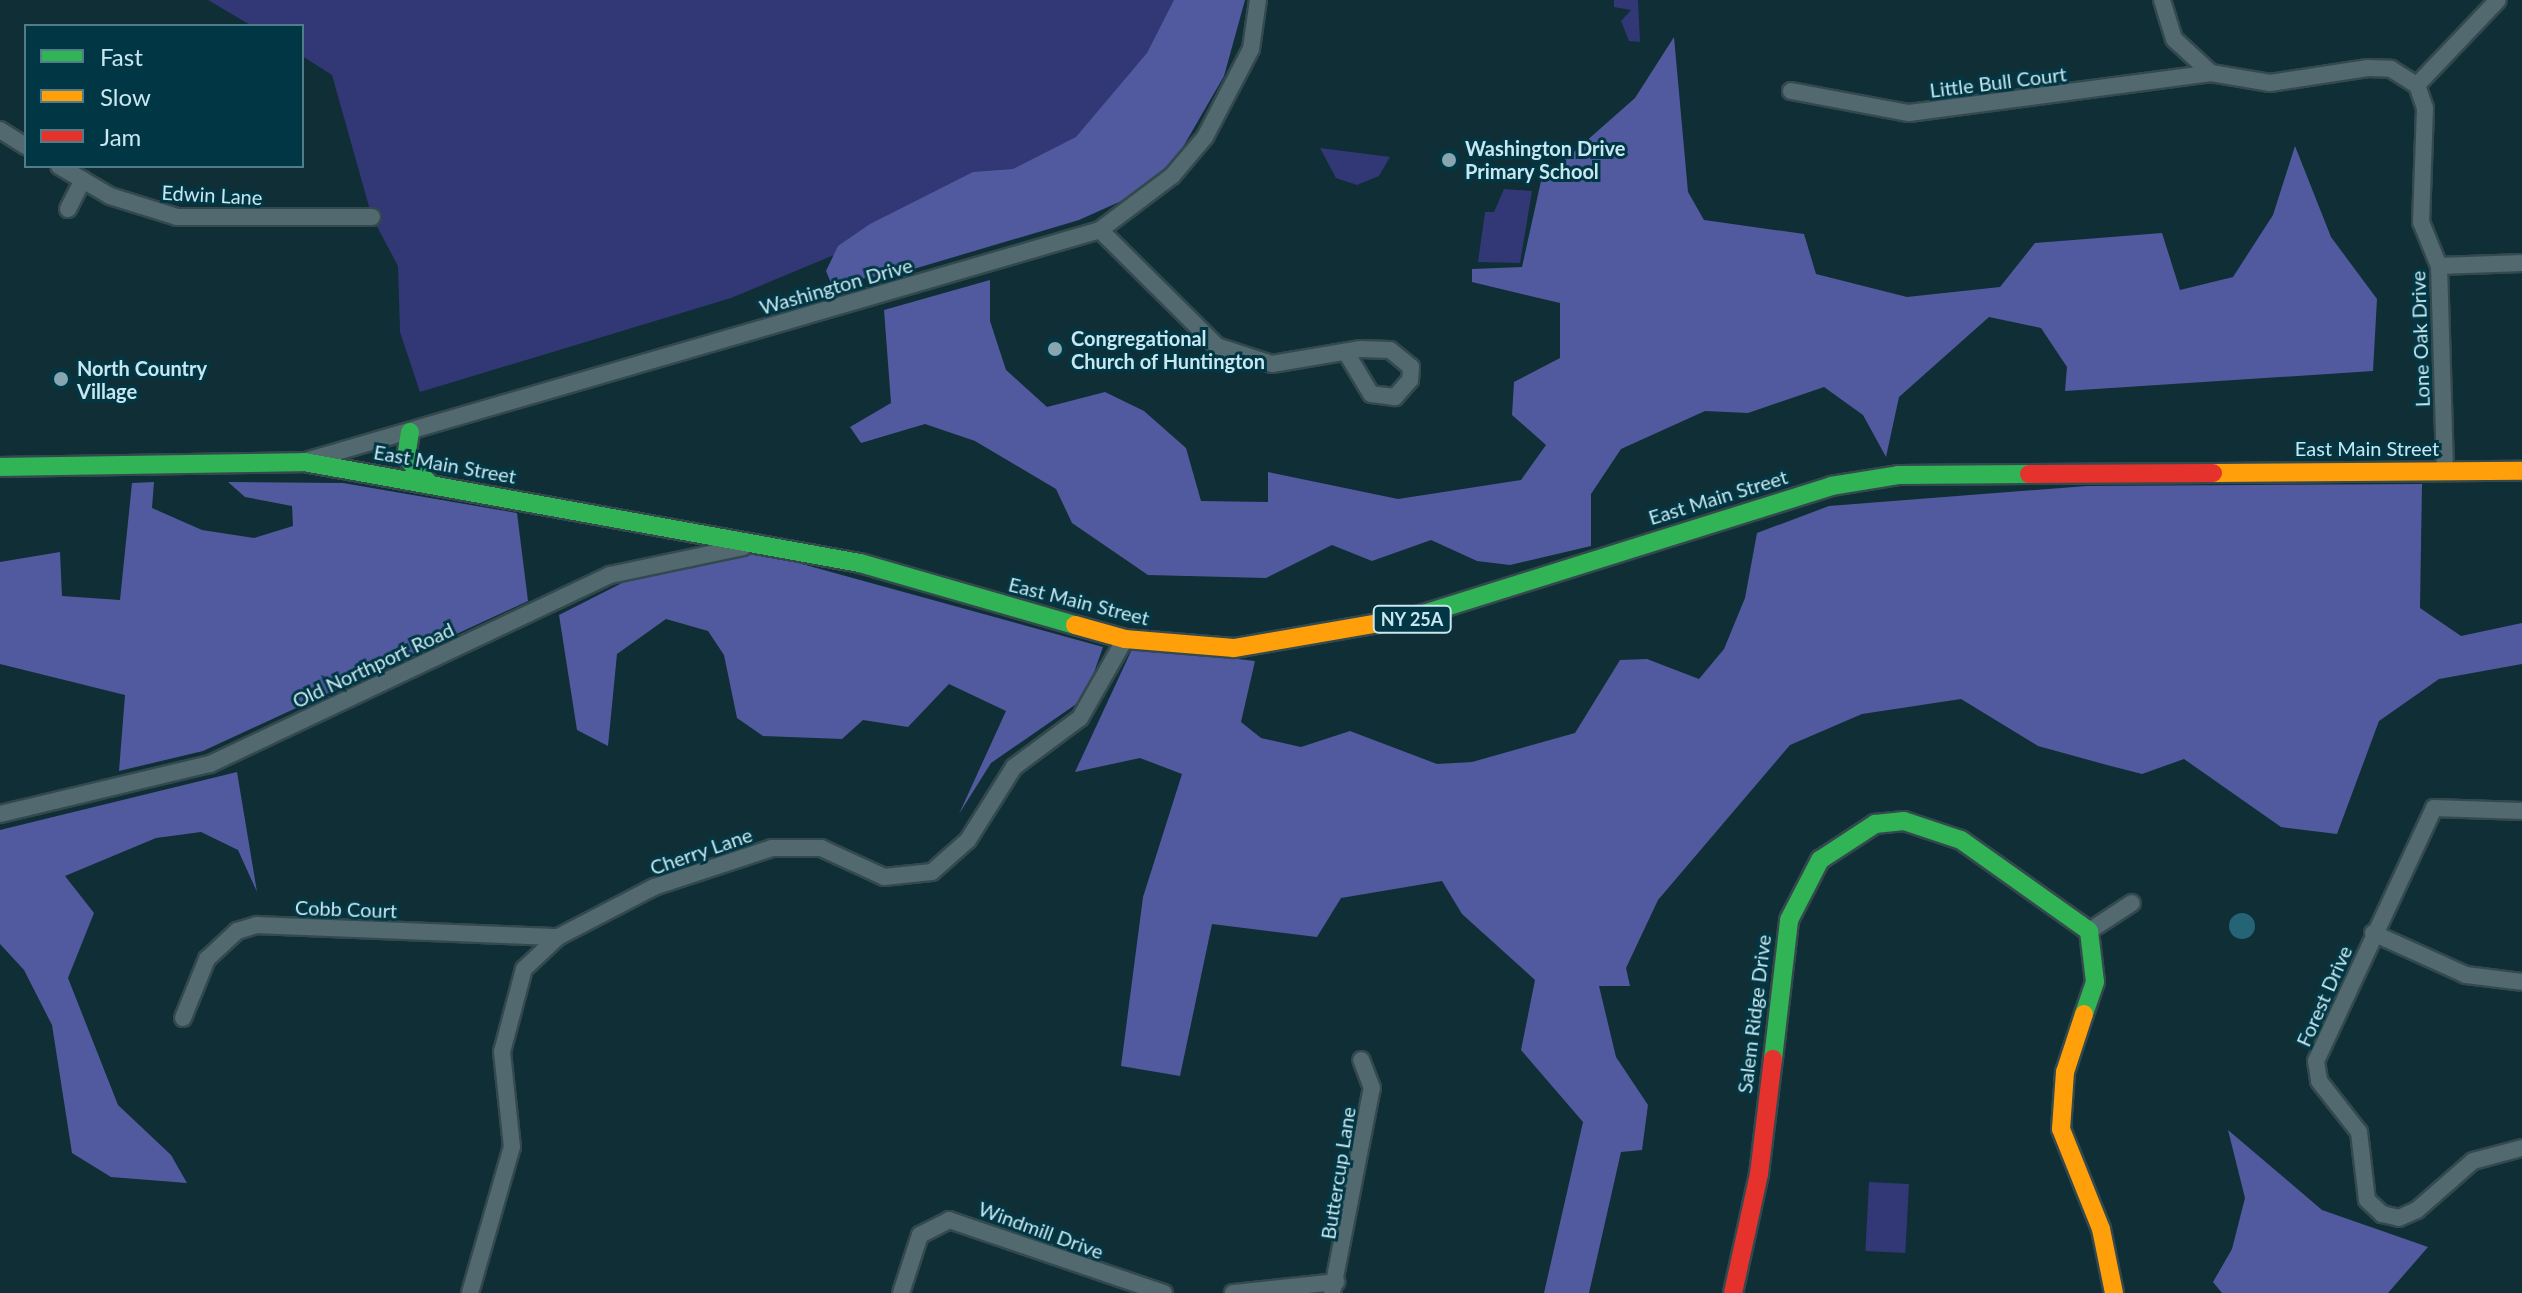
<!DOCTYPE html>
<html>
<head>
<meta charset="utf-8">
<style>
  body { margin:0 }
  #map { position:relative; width:2522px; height:1293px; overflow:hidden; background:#102e35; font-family:Lato,sans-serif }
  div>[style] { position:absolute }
  .green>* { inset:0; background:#323776; transform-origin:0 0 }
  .forest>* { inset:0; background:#515a9e }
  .water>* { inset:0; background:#246475 }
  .round { border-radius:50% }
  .roads { filter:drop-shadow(2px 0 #33494e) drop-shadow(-2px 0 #33494e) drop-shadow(0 2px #33494e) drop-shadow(0 -2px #33494e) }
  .street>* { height:16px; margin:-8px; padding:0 8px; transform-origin:8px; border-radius:8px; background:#51696f }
  .fast>* { height:18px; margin:-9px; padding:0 9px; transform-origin:9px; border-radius:9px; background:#30b455 }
  .slow>* { height:18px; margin:-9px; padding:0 9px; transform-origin:9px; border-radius:9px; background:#ff9f0a }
  .jam>* { height:18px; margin:-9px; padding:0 9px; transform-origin:9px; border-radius:9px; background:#e5322d }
  .dots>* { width:22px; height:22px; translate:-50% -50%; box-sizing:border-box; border:4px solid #013744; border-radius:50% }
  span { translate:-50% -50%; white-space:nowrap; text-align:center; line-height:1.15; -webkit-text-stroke:6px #013744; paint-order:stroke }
  .shield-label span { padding:2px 6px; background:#013744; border:2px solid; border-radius:6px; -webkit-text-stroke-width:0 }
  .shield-label { font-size:18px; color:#c8e7f0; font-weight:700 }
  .street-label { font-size:20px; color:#c8e7f0 }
  .poi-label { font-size:20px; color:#c8e7f0; font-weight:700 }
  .left { translate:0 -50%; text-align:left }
  .legend { position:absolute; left:24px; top:24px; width:280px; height:144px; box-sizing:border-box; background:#013744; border:2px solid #517d89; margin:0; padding:10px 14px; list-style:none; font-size:24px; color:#c8e7f0 }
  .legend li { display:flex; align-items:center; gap:16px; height:40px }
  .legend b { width:40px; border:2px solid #517d89 }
</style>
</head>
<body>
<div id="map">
  <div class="green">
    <div style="clip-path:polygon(208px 0,1186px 0,1100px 144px,731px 298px,420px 392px,400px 332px,398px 266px,372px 217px,332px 75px,302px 56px,302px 26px,252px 26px)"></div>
    <div style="clip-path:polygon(1614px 0,1638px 0,1640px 42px,1629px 41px,1621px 21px,1631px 10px,1614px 7px)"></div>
    <div style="clip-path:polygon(1320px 148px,1390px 157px,1379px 176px,1357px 185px,1336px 178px)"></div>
    <div style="clip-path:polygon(1504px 189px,1532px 191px,1520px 263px,1478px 262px,1485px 212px,1494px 212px)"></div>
    <div style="left:1869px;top:1182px;width:40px;height:69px;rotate:3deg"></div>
  </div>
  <div class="forest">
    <div style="clip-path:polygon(1174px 0,1245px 0,1224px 76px,1172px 166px,1137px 194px,1079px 220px,900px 273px,831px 283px,826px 271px,838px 246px,870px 224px,973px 172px,1013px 169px,1076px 137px,1147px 53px)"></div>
    <div style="clip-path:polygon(1674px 37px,1688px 192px,1704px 220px,1804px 234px,1816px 274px,1907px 297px,2000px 287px,2035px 243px,2162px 233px,2180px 290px,2233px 277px,2273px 215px,2295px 146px,2331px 237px,2377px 299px,2373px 371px,2065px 391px,2067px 367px,2041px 328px,1989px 317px,1899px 397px,1886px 457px,1863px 415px,1824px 387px,1748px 413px,1705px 411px,1621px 449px,1591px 494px,1591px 546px,1510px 565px,1477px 561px,1431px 540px,1372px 561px,1332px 545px,1266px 578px,1148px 575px,1072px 523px,1056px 489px,975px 441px,925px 424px,861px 443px,850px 427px,891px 403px,884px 310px,990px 280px,990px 321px,1006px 370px,1047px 407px,1105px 392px,1144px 411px,1186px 448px,1201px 501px,1268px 502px,1268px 472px,1398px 499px,1521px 480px,1546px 445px,1512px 415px,1514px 382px,1560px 358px,1560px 303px,1472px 282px,1472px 269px,1522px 267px,1541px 181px,1635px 98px)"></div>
    <div style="clip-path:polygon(154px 482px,152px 508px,202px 530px,254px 538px,293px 526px,292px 506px,245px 497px,228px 482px,343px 483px,517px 513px,528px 601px,203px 751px,119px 771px,125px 695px,0 664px,0 562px,60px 552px,62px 596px,120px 600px,132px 483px)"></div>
    <div style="clip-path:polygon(2422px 484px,2420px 608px,2461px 636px,2522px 623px,2522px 664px,2439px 679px,2379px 721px,2337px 834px,2281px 827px,2184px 759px,2142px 774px,2107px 765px,2038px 746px,1961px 699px,1862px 714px,1790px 745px,1658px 900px,1626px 968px,1630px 986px,1599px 986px,1616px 1057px,1648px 1105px,1642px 1150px,1621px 1152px,1589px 1293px,1544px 1293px,1583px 1122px,1521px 1050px,1535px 980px,1462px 914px,1442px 881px,1341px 898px,1317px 937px,1212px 924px,1180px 1076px,1121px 1066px,1143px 897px,1182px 774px,1140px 758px,1075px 772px,1133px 647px,1255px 661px,1241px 722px,1261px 738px,1301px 747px,1350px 731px,1437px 764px,1472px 762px,1575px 733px,1620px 660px,1647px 659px,1699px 679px,1724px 649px,1745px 598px,1757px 533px,1829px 506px,2087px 486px)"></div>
    <div style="clip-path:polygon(758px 552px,1103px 647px,1085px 698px,991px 763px,959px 814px,1006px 711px,949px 684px,908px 727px,863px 720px,842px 739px,763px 736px,737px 718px,724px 655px,708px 631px,666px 619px,617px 654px,608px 746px,577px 730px,559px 615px,624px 582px)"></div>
    <div style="clip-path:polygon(237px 772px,257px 892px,238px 850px,201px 832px,156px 838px,65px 876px,94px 913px,68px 978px,118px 1105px,171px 1155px,187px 1183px,111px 1177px,72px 1153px,52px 1025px,24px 970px,0 944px,0 830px)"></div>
    <div style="clip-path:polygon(2228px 1130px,2322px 1210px,2428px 1247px,2388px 1293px,2222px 1293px,2213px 1282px,2232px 1249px,2245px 1198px)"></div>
  </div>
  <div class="water">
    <div class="round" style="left:2229px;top:913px;width:26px;height:26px"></div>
  </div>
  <div class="roads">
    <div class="street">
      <div style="left:2162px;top:0;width:41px;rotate:72.9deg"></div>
      <div style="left:2174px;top:39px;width:50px;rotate:42.6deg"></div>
      <div style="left:2211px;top:73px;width:60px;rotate:9.6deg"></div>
      <div style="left:2270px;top:83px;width:99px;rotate:-8.7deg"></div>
      <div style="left:2368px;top:68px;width:23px;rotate:2deg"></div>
      <div style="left:2391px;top:69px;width:31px;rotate:32deg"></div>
      <div style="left:2417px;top:85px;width:24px;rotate:71deg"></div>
      <div style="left:2425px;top:108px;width:114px;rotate:92deg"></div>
      <div style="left:2421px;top:222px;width:48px;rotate:67.8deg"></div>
      <div style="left:2439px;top:266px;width:204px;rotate:88.3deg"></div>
      <div style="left:2417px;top:85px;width:117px;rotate:-46.4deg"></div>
      <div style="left:1791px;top:91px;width:120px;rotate:10.6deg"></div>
      <div style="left:1909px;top:113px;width:305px;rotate:-7.5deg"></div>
      <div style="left:0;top:130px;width:31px;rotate:32deg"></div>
      <div style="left:59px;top:166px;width:59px;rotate:30.5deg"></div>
      <div style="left:110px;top:196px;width:70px;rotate:17.4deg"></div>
      <div style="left:177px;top:217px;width:195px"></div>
      <div style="left:68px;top:209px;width:33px;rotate:-63deg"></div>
      <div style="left:1100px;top:230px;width:165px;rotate:44.8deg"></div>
      <div style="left:1217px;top:346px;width:58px;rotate:18.1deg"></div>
      <div style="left:1272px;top:364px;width:90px;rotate:-9.6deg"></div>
      <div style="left:1361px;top:349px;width:29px;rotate:2deg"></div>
      <div style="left:1390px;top:350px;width:27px;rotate:39deg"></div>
      <div style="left:1411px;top:367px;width:13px;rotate:94deg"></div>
      <div style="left:1410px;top:380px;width:23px;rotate:131deg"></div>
      <div style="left:1395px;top:397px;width:24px;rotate:-173deg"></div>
      <div style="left:1371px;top:394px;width:47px;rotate:-121deg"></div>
      <div style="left:2439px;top:266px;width:83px;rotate:-2.1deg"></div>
      <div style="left:309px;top:460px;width:824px;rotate:-16.21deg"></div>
      <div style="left:1100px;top:230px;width:90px;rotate:-36.9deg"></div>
      <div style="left:1172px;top:176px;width:51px;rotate:-49.8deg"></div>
      <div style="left:1205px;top:137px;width:99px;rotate:-62.4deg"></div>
      <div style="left:1251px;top:49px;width:49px;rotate:-81.9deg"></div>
      <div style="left:2522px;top:811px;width:88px;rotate:-178deg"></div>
      <div style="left:2434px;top:808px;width:279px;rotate:115deg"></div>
      <div style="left:2316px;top:1061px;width:20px;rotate:81deg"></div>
      <div style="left:2319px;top:1081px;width:65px;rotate:51.9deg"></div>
      <div style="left:2359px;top:1132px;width:68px;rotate:83.3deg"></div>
      <div style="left:2367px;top:1200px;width:21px;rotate:43deg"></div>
      <div style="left:2382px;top:1214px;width:17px;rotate:13deg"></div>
      <div style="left:2399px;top:1218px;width:20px;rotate:-24deg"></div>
      <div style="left:2417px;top:1210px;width:74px;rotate:-41.2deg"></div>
      <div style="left:2473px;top:1161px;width:51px;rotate:-14.9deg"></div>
      <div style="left:0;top:814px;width:216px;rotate:-13.4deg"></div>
      <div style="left:210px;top:764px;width:442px;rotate:-25.3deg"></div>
      <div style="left:610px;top:575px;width:136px;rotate:-11.9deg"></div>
      <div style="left:2089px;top:931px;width:51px;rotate:-33.1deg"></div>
      <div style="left:2373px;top:933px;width:102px;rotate:24.3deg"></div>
      <div style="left:2466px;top:975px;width:56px;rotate:7.1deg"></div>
      <div style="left:183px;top:1018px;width:64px;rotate:-67.9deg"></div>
      <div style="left:207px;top:959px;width:41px;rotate:-43deg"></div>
      <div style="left:237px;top:931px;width:21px;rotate:-17deg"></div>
      <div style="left:257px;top:925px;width:301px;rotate:2.3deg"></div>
      <div style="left:470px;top:1293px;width:152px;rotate:-74deg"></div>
      <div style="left:512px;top:1147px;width:96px;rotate:-96deg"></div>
      <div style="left:502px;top:1052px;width:86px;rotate:-75.2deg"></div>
      <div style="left:524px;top:969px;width:47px;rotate:-43.3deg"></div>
      <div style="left:558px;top:937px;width:108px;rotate:-27.5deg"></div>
      <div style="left:654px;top:887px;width:124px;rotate:-18.3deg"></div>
      <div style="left:772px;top:848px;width:49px"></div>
      <div style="left:821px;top:848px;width:69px;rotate:24.7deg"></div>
      <div style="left:884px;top:877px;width:48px;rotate:-5.9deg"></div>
      <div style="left:932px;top:872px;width:48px;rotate:-41.6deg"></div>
      <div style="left:968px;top:840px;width:86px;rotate:-57.8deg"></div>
      <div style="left:1014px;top:767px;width:82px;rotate:-36.6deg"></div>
      <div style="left:1080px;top:718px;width:91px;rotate:-60.3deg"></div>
      <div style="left:901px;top:1293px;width:61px;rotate:-71.9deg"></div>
      <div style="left:920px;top:1235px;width:33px;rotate:-27deg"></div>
      <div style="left:949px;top:1220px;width:227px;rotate:18.8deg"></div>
      <div style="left:1233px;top:1293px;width:104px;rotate:-6.1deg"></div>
      <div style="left:1332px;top:1293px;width:209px;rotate:-79deg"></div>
      <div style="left:1372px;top:1088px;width:30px;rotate:-111deg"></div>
    </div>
    <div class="fast">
      <div style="left:410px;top:432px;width:25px;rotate:99deg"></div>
      <div style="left:406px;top:457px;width:35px;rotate:49deg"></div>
      <div style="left:0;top:467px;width:304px;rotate:-0.9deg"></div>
      <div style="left:304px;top:462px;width:565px;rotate:10.3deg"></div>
      <div style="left:860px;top:563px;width:224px;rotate:16.1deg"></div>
      <div style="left:1414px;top:617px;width:437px;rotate:-17.4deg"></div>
      <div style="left:1831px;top:486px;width:68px;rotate:-9.3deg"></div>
      <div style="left:1898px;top:475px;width:131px;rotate:-0.4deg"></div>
      <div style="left:1773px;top:1059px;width:140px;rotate:-83.4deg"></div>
      <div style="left:1789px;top:920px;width:68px;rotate:-62.7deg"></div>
      <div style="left:1820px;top:860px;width:66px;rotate:-33.2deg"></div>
      <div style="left:1875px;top:824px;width:29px;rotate:-6deg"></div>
      <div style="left:1904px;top:821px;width:60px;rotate:18.4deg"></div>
      <div style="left:1961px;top:840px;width:157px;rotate:35.4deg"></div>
      <div style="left:2089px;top:931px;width:51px;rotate:83.3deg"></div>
      <div style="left:2095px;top:982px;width:34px;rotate:109deg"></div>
    </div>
    <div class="slow">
      <div style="left:2213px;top:473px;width:309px;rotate:-0.4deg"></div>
      <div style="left:1075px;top:625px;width:52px;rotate:15.6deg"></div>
      <div style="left:1125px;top:639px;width:109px;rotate:4.7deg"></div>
      <div style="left:1234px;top:648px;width:183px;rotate:-9.8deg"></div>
      <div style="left:2084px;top:1014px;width:61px;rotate:108.1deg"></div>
      <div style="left:2065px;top:1072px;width:57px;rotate:94deg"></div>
      <div style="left:2061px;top:1129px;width:108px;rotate:68.2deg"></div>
      <div style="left:2101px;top:1229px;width:65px;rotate:78.5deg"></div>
    </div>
    <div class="jam">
      <div style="left:2029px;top:474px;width:184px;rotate:-0.3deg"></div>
      <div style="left:1733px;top:1293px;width:122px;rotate:-77.7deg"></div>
      <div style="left:1759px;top:1174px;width:116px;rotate:-83.1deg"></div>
    </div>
  </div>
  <div class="dots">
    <div style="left:1449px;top:160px;background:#88a6af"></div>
    <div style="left:1055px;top:349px;background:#88a6af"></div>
    <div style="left:61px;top:379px;background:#88a6af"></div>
  </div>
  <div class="shield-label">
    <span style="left:1412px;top:619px">NY 25A</span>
  </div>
  <div class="street-label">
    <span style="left:1998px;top:82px;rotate:-7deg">Little Bull Court</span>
    <span style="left:212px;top:195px;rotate:3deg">Edwin Lane</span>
    <span style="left:836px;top:286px;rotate:-16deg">Washington Drive</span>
    <span style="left:2420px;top:339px;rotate:-92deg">Lone Oak Drive</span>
    <span style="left:2367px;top:448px">East Main Street</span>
    <span style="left:445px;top:464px;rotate:10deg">East Main Street</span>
    <span style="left:1718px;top:497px;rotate:-17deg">East Main Street</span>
    <span style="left:1079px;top:601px;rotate:14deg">East Main Street</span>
    <span style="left:373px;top:665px;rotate:-25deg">Old Northport Road</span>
    <span style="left:701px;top:851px;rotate:-19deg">Cherry Lane</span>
    <span style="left:346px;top:909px;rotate:2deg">Cobb Court</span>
    <span style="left:2324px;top:996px;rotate:-66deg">Forest Drive</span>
    <span style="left:1754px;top:1014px;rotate:-83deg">Salem Ridge Drive</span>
    <span style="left:1338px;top:1173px;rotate:-81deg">Buttercup Lane</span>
    <span style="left:1041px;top:1230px;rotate:20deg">Windmill Drive</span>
  </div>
  <div class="poi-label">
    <span class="left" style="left:1465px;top:160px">Washington Drive<br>Primary School</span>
    <span class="left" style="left:1071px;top:350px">Congregational<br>Church of Huntington</span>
    <span class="left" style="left:77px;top:380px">North Country<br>Village</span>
  </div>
  <ul class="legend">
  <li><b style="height:10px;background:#30b455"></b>Fast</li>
  <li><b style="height:10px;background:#ff9f0a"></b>Slow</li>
  <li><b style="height:10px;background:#e5322d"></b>Jam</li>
  </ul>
</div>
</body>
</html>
